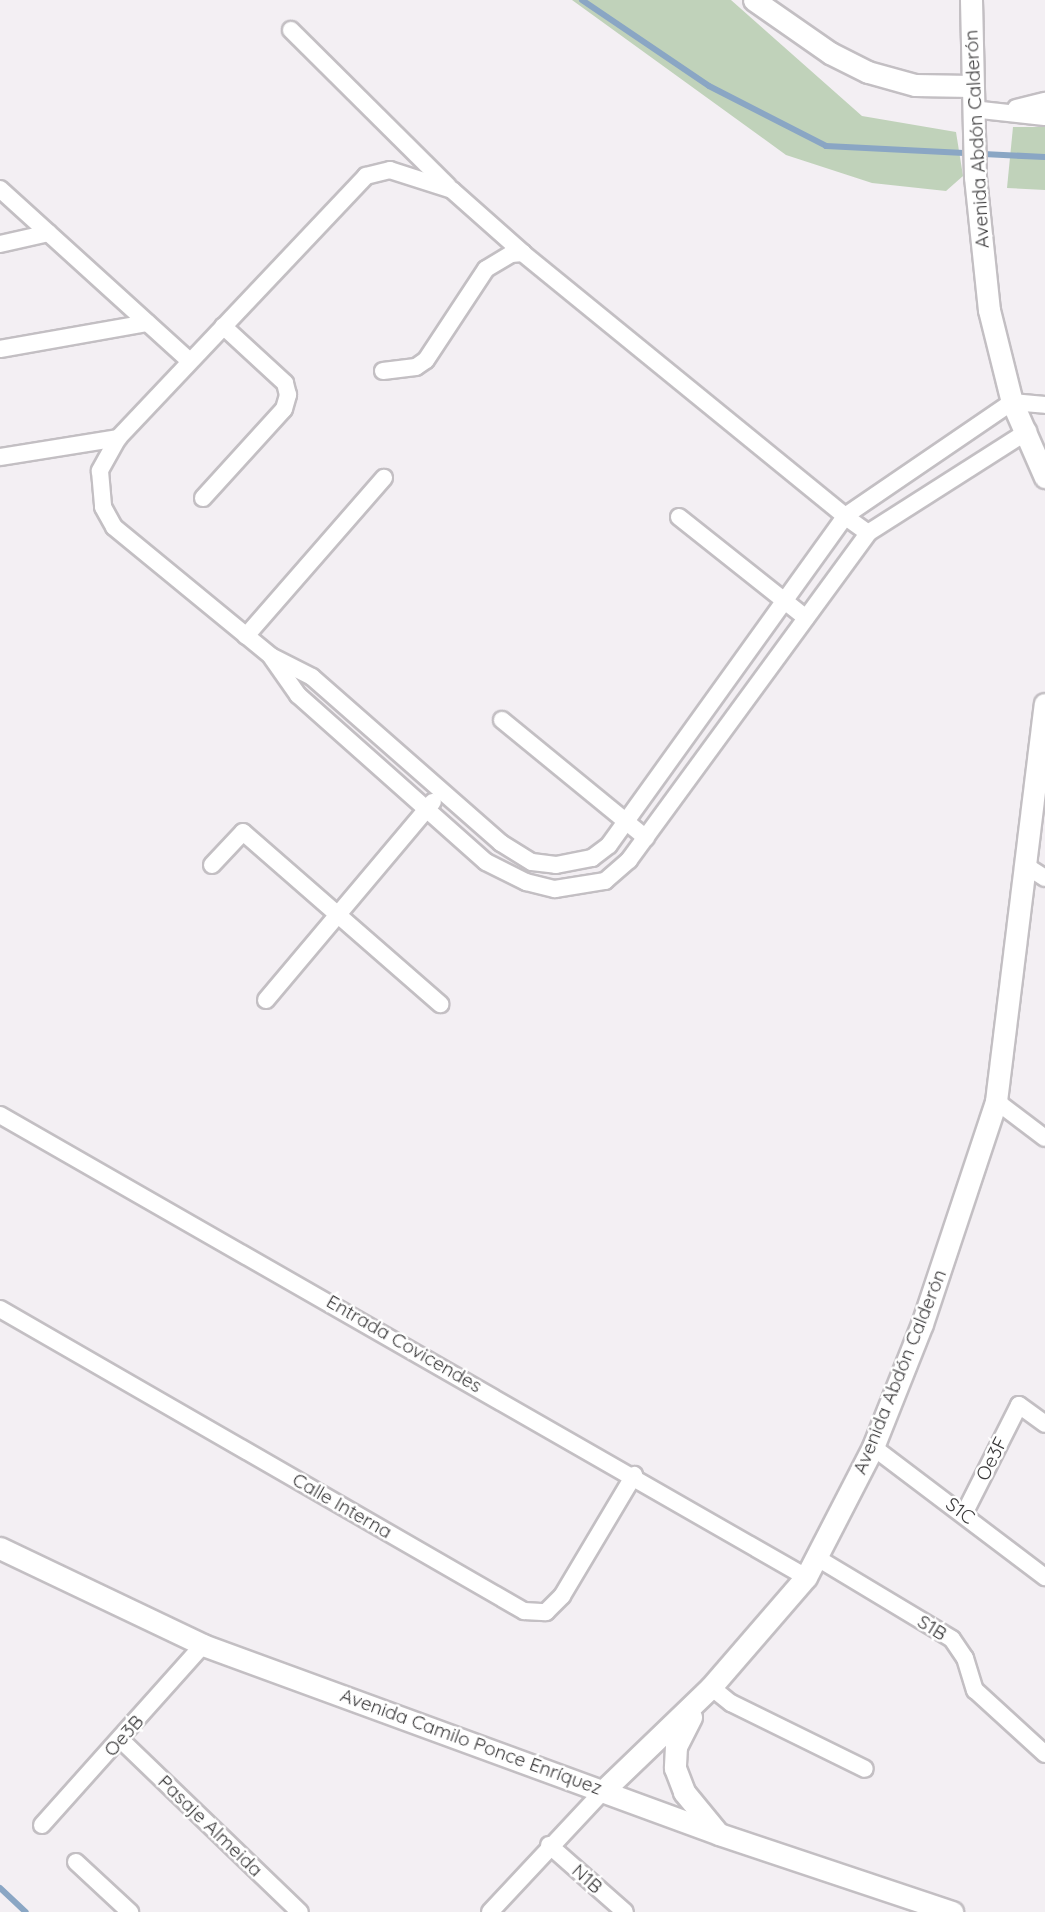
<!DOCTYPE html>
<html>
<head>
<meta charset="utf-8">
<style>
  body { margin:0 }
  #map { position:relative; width:1045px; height:1912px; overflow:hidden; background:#f3eff3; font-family:Quicksand,sans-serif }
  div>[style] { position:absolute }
  .green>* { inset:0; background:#c0d2ba }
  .stream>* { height:6px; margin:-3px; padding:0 3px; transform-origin:3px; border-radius:3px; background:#8aa6c4 }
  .roads { filter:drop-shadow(2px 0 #c3bfc3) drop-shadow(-2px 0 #c3bfc3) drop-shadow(0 2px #c3bfc3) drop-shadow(0 -2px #c3bfc3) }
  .street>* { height:16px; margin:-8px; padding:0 8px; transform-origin:8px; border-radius:8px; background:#fff }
  .secondary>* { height:21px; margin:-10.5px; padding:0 10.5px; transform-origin:10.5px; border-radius:10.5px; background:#fff }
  span { translate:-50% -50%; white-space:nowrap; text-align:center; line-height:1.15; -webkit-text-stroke:5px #fff; paint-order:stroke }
  .street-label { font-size:19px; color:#3a393a }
</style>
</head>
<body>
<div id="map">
  <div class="green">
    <div style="clip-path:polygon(572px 0,731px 0,862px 116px,956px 132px,963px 176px,946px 191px,872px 183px,786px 155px)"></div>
    <div style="clip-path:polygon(1013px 127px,1045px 127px,1045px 190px,1007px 188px)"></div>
  </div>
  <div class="stream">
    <div style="left:582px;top:0;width:153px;rotate:34.1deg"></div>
    <div style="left:709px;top:86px;width:131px;rotate:27.1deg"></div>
    <div style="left:826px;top:146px;width:219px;rotate:2.9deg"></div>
    <div style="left:0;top:1888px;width:35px;rotate:43deg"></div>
  </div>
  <div class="roads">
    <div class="street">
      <div style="left:291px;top:30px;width:221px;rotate:44.8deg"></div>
      <div style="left:1016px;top:108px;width:30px;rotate:-14deg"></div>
      <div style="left:972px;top:109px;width:73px;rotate:6.3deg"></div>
      <div style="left:0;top:189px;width:256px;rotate:42.2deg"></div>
      <div style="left:0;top:244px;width:50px;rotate:-12.7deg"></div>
      <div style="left:0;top:349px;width:150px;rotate:-10deg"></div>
      <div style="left:383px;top:371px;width:33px;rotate:-7deg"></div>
      <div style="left:416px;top:367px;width:12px;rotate:-35deg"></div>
      <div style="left:426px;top:360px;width:109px;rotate:-56.6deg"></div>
      <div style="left:486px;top:269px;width:29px;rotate:-31deg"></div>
      <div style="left:511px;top:254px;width:12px;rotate:-5deg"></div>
      <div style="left:0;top:457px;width:120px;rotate:-9.1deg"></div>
      <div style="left:203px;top:498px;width:120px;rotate:-47.7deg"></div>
      <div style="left:284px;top:409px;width:15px;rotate:-74deg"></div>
      <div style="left:288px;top:395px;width:12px;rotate:-104deg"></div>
      <div style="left:285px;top:383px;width:84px;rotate:-137.4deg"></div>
      <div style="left:679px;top:517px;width:162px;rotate:38.5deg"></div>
      <div style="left:868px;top:533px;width:29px;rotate:-144deg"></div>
      <div style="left:845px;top:516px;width:416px;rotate:-140.8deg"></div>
      <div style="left:523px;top:253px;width:95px;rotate:-138.4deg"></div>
      <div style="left:452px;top:190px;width:65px;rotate:-162.1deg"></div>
      <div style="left:390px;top:170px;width:25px;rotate:166deg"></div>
      <div style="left:366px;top:176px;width:361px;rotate:133.4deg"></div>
      <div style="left:118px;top:438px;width:38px;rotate:119deg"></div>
      <div style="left:100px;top:471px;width:36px;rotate:85deg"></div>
      <div style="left:103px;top:507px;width:23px;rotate:61deg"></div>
      <div style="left:114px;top:527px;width:203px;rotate:39.4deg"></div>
      <div style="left:271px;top:656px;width:46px;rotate:27.1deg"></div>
      <div style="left:312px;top:677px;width:252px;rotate:41.3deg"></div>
      <div style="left:501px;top:843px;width:36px;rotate:32deg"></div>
      <div style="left:532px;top:862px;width:24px;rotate:7deg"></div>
      <div style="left:556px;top:865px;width:37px;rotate:-11deg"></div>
      <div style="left:592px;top:858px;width:21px;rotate:-37deg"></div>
      <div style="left:609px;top:845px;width:405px;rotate:-54.3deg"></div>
      <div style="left:845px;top:516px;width:202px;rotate:-34.3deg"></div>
      <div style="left:1012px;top:402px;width:33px;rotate:5deg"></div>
      <div style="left:246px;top:636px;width:210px;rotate:-48.9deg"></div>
      <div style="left:272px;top:658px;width:45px;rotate:54.9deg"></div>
      <div style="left:298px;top:695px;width:251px;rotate:41.6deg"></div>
      <div style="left:486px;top:862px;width:45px;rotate:26.6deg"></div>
      <div style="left:526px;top:882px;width:30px;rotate:14deg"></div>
      <div style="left:555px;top:889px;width:51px;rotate:-9.1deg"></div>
      <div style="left:605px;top:881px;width:32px;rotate:-41deg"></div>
      <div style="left:629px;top:860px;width:405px;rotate:-53.8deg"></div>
      <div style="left:868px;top:533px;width:190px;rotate:-32.5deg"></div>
      <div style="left:502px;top:720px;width:186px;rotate:39.3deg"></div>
      <div style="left:212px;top:865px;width:45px;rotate:-46.8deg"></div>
      <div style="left:243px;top:832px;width:262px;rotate:41.1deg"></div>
      <div style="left:1028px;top:867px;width:20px;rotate:33deg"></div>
      <div style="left:266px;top:1000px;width:259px;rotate:-49.9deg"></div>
      <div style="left:996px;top:1101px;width:61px;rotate:37.1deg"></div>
      <div style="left:0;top:1115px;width:929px;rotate:29.82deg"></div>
      <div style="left:0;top:1309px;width:605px;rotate:29.96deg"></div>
      <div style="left:524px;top:1611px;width:22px;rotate:3deg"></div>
      <div style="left:546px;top:1612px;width:23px;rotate:-45deg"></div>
      <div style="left:562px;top:1596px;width:141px;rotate:-59.2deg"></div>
      <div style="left:873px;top:1447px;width:216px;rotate:37.1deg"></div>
      <div style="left:964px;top:1514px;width:122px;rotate:-63.2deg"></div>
      <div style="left:1019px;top:1405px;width:32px;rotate:36deg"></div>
      <div style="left:819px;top:1559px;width:155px;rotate:31deg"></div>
      <div style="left:952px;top:1639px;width:23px;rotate:56deg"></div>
      <div style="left:965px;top:1658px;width:34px;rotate:73deg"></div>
      <div style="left:975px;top:1690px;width:95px;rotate:42.4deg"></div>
      <div style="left:711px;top:1687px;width:26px;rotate:39deg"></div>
      <div style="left:731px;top:1703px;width:149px;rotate:26.2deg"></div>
      <div style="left:121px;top:1740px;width:248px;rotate:43.9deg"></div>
      <div style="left:42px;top:1825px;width:241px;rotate:-48.2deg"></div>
      <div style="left:549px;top:1845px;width:101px;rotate:41.4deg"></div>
      <div style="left:76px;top:1862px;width:74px;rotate:42.8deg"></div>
      <div style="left:490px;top:1912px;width:168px;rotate:-46.9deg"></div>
    </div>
    <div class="secondary">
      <div style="left:754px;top:0;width:93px;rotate:34.9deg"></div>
      <div style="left:830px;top:53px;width:42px;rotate:26.6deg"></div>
      <div style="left:868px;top:72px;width:49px;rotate:15.5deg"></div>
      <div style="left:915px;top:85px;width:56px;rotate:1deg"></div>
      <div style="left:971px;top:0;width:177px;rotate:88.7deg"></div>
      <div style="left:975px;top:177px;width:134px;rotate:84deg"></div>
      <div style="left:989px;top:310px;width:95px;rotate:76deg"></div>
      <div style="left:1012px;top:402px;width:82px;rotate:66.3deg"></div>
      <div style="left:0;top:1548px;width:225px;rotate:25.5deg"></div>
      <div style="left:203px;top:1645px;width:550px;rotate:20.12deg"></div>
      <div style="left:719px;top:1834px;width:246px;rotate:18.5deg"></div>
      <div style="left:691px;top:1717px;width:33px;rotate:117deg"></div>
      <div style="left:676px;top:1746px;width:22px;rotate:93deg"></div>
      <div style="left:675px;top:1768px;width:26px;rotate:69deg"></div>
      <div style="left:684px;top:1792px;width:52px;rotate:50.5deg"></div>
      <div style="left:605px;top:1789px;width:147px;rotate:-43.9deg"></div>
      <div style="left:711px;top:1687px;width:145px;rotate:-49.2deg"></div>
      <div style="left:806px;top:1577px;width:146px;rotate:-62.7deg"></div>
      <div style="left:873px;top:1447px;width:132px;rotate:-68.3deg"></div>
      <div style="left:922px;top:1324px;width:235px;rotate:-71.6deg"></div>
      <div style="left:996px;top:1101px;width:400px;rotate:-83deg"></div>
    </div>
  </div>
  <div class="street-label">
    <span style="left:977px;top:139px;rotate:-93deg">Avenida Abdón Calderón</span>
    <span style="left:404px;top:1344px;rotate:30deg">Entrada Covicendes</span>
    <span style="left:900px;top:1372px;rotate:-68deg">Avenida Abdón Calderón</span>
    <span style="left:992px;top:1459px;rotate:-63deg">Oe3F</span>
    <span style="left:342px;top:1506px;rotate:30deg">Calle Interna</span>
    <span style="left:960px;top:1511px;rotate:37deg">S1C</span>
    <span style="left:932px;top:1628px;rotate:32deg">S1B</span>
    <span style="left:124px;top:1736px;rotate:-48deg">Oe3B</span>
    <span style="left:471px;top:1742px;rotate:20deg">Avenida Camilo Ponce Enríquez</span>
    <span style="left:210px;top:1826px;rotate:44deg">Pasaje Almeida</span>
    <span style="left:587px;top:1879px;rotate:42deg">N1B</span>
  </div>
</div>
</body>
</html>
